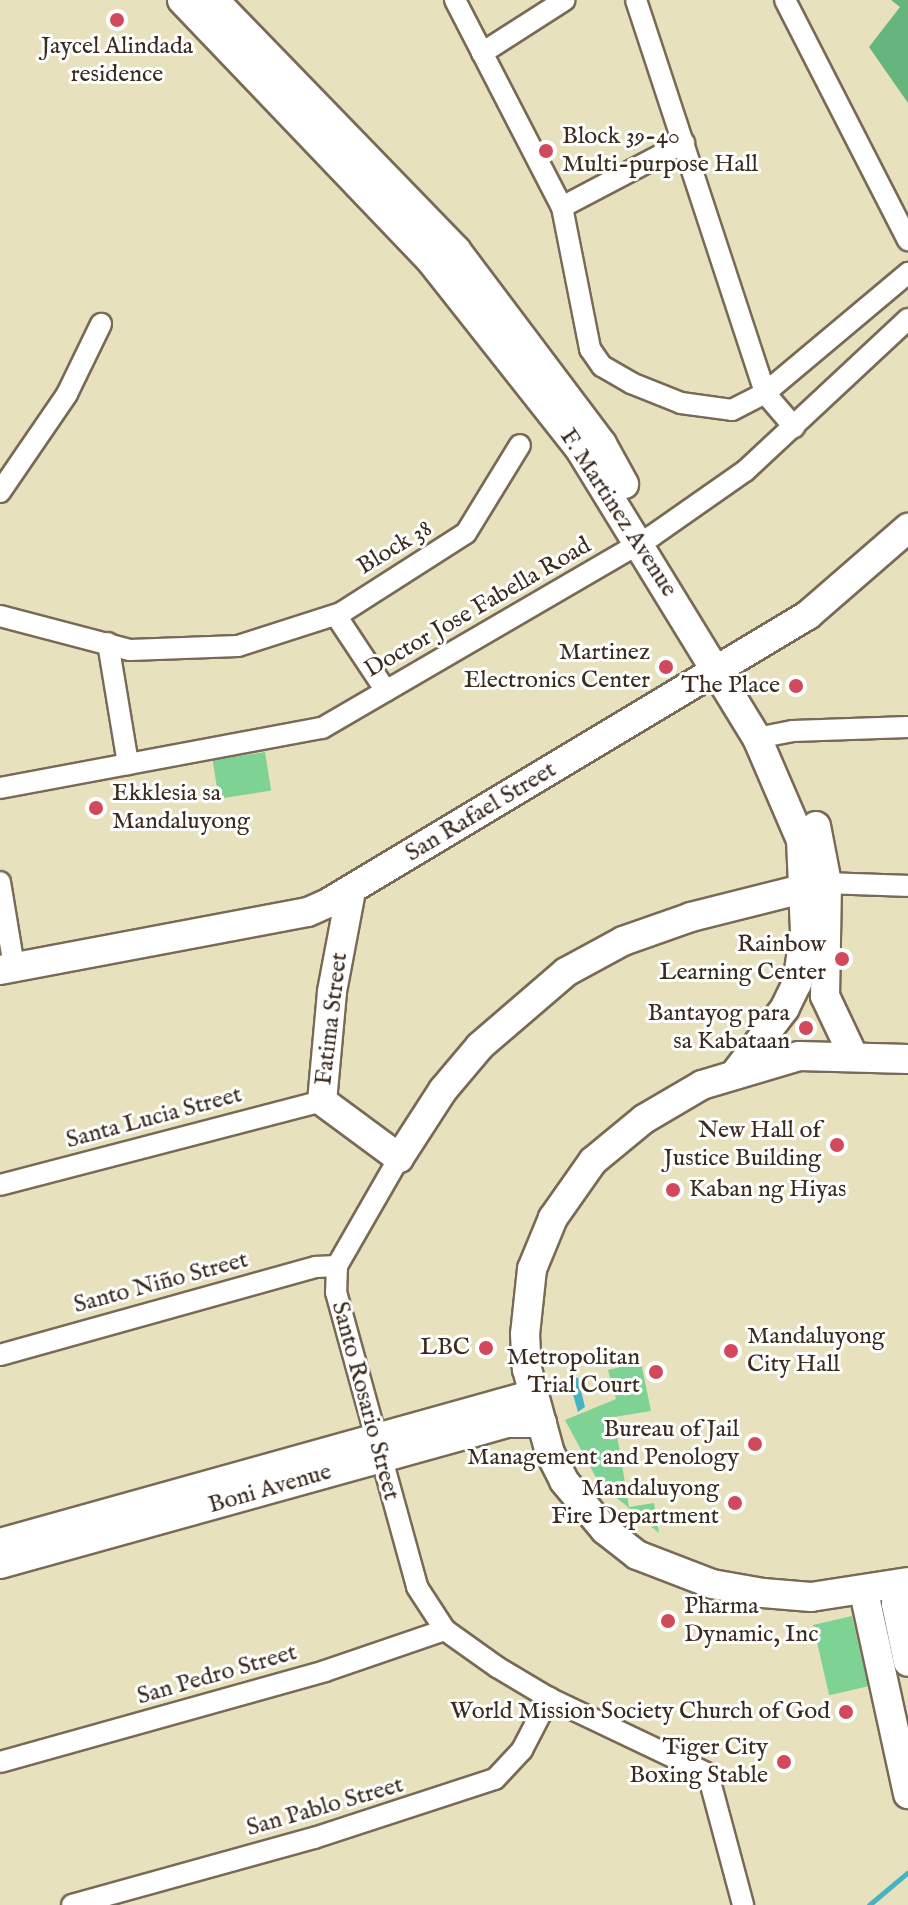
<!DOCTYPE html>
<html>
<head>
<meta charset="utf-8">
<style>
  body { margin:0 }
  #map { position:relative; width:908px; height:1905px; overflow:hidden; background:#e8e1be; font-family:"IM FELL English",serif }
  div>[style] { position:absolute }
  .green>* { inset:0; background:#7ed294; transform-origin:0 0 }
  .forest>* { inset:0; background:#66b47e }
  .water>* { inset:0; background:#46b3c3 }
  .stream>* { height:5px; margin:-2.5px; padding:0 2.5px; transform-origin:2.5px; border-radius:2.5px; background:#46b3c3 }
  .roads { filter:drop-shadow(2px 0 #786a56) drop-shadow(-2px 0 #786a56) drop-shadow(0 2px #786a56) drop-shadow(0 -2px #786a56) }
  .street>* { height:20px; margin:-10px; padding:0 10px; transform-origin:10px; border-radius:10px; background:#fff }
  .secondary>* { height:28px; margin:-14px; padding:0 14px; transform-origin:14px; border-radius:14px; background:#fff }
  .dots>* { width:22px; height:22px; translate:-50% -50%; box-sizing:border-box; border:4px solid #fff; border-radius:50% }
  span { translate:-50% -50%; white-space:nowrap; text-align:center; line-height:1.15; -webkit-text-stroke:6px #fff; paint-order:stroke }
  .poi-label { font-size:24px; color:#3b2a1e }
  .left { translate:0 -50%; text-align:left }
  .right { translate:-100% -50%; text-align:right }
  .street-label { font-size:24px; color:#3b2a1e }
</style>
</head>
<body>
<div id="map">
  <div class="green">
    <div style="left:265px;top:752px;width:39px;height:53px;rotate:81deg"></div>
    <div style="clip-path:polygon(641px 1362px,651px 1411px,614px 1417px,629px 1507px,654px 1503px,659px 1533px,599px 1483px,565px 1420px,616px 1399px,608px 1370px)"></div>
    <div style="left:852px;top:1616px;width:72px;height:40px;rotate:77deg"></div>
  </div>
  <div class="forest">
    <div style="clip-path:polygon(891px 0,908px 0,908px 103px,869px 47px,900px 7px)"></div>
  </div>
  <div class="water">
    <div style="clip-path:polygon(568px 1377px,578px 1378px,585px 1407px,578px 1412px)"></div>
  </div>
  <div class="stream">
    <div style="left:869px;top:1905px;width:50px;rotate:-40.1deg"></div>
  </div>
  <div class="roads">
    <div class="street">
      <div style="left:455px;top:0;width:233px;rotate:62.7deg"></div>
      <div style="left:562px;top:207px;width:145px;rotate:78.8deg"></div>
      <div style="left:590px;top:349px;width:21px;rotate:55deg"></div>
      <div style="left:602px;top:366px;width:34px;rotate:30deg"></div>
      <div style="left:631px;top:383px;width:54px;rotate:21.8deg"></div>
      <div style="left:681px;top:403px;width:51px;rotate:7.8deg"></div>
      <div style="left:732px;top:410px;width:37px;rotate:-27deg"></div>
      <div style="left:765px;top:393px;width:187px;rotate:-40deg"></div>
      <div style="left:636px;top:0;width:414px;rotate:71.8deg"></div>
      <div style="left:765px;top:393px;width:45px;rotate:49.5deg"></div>
      <div style="left:785px;top:0;width:270px;rotate:62.9deg"></div>
      <div style="left:482px;top:53px;width:98px;rotate:-32.6deg"></div>
      <div style="left:562px;top:207px;width:138px;rotate:-27.7deg"></div>
      <div style="left:0;top:492px;width:119px;rotate:-55.6deg"></div>
      <div style="left:67px;top:394px;width:78px;rotate:-64.1deg"></div>
      <div style="left:0;top:616px;width:134px;rotate:14.7deg"></div>
      <div style="left:130px;top:650px;width:108px;rotate:-2.1deg"></div>
      <div style="left:238px;top:646px;width:108px;rotate:-17.8deg"></div>
      <div style="left:108px;top:643px;width:123px;rotate:80.6deg"></div>
      <div style="left:386px;top:691px;width:85px;rotate:-123.5deg"></div>
      <div style="left:339px;top:620px;width:7px;rotate:-74deg"></div>
      <div style="left:341px;top:613px;width:148px;rotate:-32.6deg"></div>
      <div style="left:466px;top:533px;width:103px;rotate:-58.5deg"></div>
      <div style="left:757px;top:738px;width:37px;rotate:-11deg"></div>
      <div style="left:793px;top:731px;width:115px;rotate:-2deg"></div>
      <div style="left:0;top:788px;width:328px;rotate:-10.6deg"></div>
      <div style="left:322px;top:728px;width:382px;rotate:-30.2deg"></div>
      <div style="left:652px;top:536px;width:113px;rotate:-35deg"></div>
      <div style="left:745px;top:471px;width:223px;rotate:-43deg"></div>
      <div style="left:0;top:882px;width:86px;rotate:80.6deg"></div>
      <div style="left:827px;top:883px;width:81px;rotate:2.1deg"></div>
      <div style="left:399px;top:1158px;width:125px;rotate:119.9deg"></div>
      <div style="left:337px;top:1266px;width:26px;rotate:92deg"></div>
      <div style="left:336px;top:1292px;width:306px;rotate:74.6deg"></div>
      <div style="left:417px;top:1587px;width:51px;rotate:56.9deg"></div>
      <div style="left:445px;top:1630px;width:64px;rotate:35.4deg"></div>
      <div style="left:497px;top:1667px;width:61px;rotate:30.8deg"></div>
      <div style="left:549px;top:1698px;width:176px;rotate:25.5deg"></div>
      <div style="left:708px;top:1774px;width:136px;rotate:75deg"></div>
      <div style="left:0;top:1185px;width:333px;rotate:-14.6deg"></div>
      <div style="left:0;top:1355px;width:328px;rotate:-15.6deg"></div>
      <div style="left:316px;top:1267px;width:21px;rotate:-3deg"></div>
      <div style="left:0;top:1762px;width:337px;rotate:-15.6deg"></div>
      <div style="left:325px;top:1671px;width:127px;rotate:-18.9deg"></div>
      <div style="left:72px;top:1905px;width:251px;rotate:-15.5deg"></div>
      <div style="left:314px;top:1838px;width:190px;rotate:-18.1deg"></div>
      <div style="left:495px;top:1779px;width:40px;rotate:-47deg"></div>
      <div style="left:522px;top:1750px;width:59px;rotate:-62.6deg"></div>
    </div>
    <div class="secondary">
      <div style="left:182px;top:0;width:362px;rotate:46.3deg"></div>
      <div style="left:432px;top:262px;width:241px;rotate:51.7deg"></div>
      <div style="left:581px;top:451px;width:337px;rotate:58.5deg"></div>
      <div style="left:757px;top:738px;width:111px;rotate:66.7deg"></div>
      <div style="left:801px;top:840px;width:91px;rotate:87.5deg"></div>
      <div style="left:805px;top:931px;width:53px;rotate:98.7deg"></div>
      <div style="left:797px;top:983px;width:28px;rotate:116deg"></div>
      <div style="left:785px;top:1008px;width:79px;rotate:127.3deg"></div>
      <div style="left:214px;top:0;width:348px;rotate:45.9deg"></div>
      <div style="left:456px;top:250px;width:243px;rotate:53deg"></div>
      <div style="left:602px;top:444px;width:46px;rotate:61.2deg"></div>
      <div style="left:816px;top:826px;width:58px;rotate:79.1deg"></div>
      <div style="left:827px;top:883px;width:113px;rotate:91deg"></div>
      <div style="left:825px;top:996px;width:63px;rotate:64.7deg"></div>
      <div style="left:351px;top:891px;width:103px;rotate:100.7deg"></div>
      <div style="left:332px;top:992px;width:109px;rotate:95.2deg"></div>
      <div style="left:322px;top:1101px;width:96px;rotate:36.5deg"></div>
      <div style="left:399px;top:1158px;width:81px;rotate:-57.1deg"></div>
      <div style="left:443px;top:1090px;width:57px;rotate:-49.9deg"></div>
      <div style="left:480px;top:1046px;width:113px;rotate:-40.7deg"></div>
      <div style="left:566px;top:972px;width:65px;rotate:-28.5deg"></div>
      <div style="left:623px;top:941px;width:72px;rotate:-19.4deg"></div>
      <div style="left:691px;top:917px;width:135px;rotate:-14.1deg"></div>
      <div style="left:0;top:970px;width:313px;rotate:-10.7deg"></div>
      <div style="left:308px;top:912px;width:22px;rotate:-24deg"></div>
      <div style="left:328px;top:903px;width:560px;rotate:-30.96deg"></div>
      <div style="left:808px;top:615px;width:133px;rotate:-41deg"></div>
      <div style="left:908px;top:1059px;width:109px;rotate:-178.4deg"></div>
      <div style="left:799px;top:1056px;width:101px;rotate:163.4deg"></div>
      <div style="left:702px;top:1085px;width:67px;rotate:149.6deg"></div>
      <div style="left:644px;top:1119px;width:66px;rotate:140.5deg"></div>
      <div style="left:593px;top:1161px;width:70px;rotate:125.1deg"></div>
      <div style="left:553px;top:1218px;width:55px;rotate:112.4deg"></div>
      <div style="left:532px;top:1269px;width:65px;rotate:96.1deg"></div>
      <div style="left:525px;top:1334px;width:35px;rotate:87deg"></div>
      <div style="left:527px;top:1369px;width:87px;rotate:74.7deg"></div>
      <div style="left:550px;top:1453px;width:31px;rotate:63deg"></div>
      <div style="left:564px;top:1481px;width:64px;rotate:50.1deg"></div>
      <div style="left:605px;top:1530px;width:41px;rotate:38deg"></div>
      <div style="left:637px;top:1555px;width:80px;rotate:21.1deg"></div>
      <div style="left:712px;top:1584px;width:52px;rotate:10deg"></div>
      <div style="left:763px;top:1593px;width:48px;rotate:4.8deg"></div>
      <div style="left:811px;top:1597px;width:98px;rotate:-8.8deg"></div>
      <div style="left:0;top:1543px;width:554px;rotate:-15.59deg"></div>
      <div style="left:0;top:1564px;width:526px;rotate:-15.54deg"></div>
      <div style="left:507px;top:1423px;width:35px"></div>
      <div style="left:904px;top:1583px;width:22px;rotate:111deg"></div>
      <div style="left:896px;top:1604px;width:59px;rotate:78.3deg"></div>
      <div style="left:864px;top:1592px;width:207px;rotate:77.7deg"></div>
    </div>
  </div>
  <div class="dots">
    <div style="left:117px;top:20px;background:#d1495b"></div>
    <div style="left:546px;top:151px;background:#d1495b"></div>
    <div style="left:666px;top:667px;background:#d1495b"></div>
    <div style="left:796px;top:686px;background:#d1495b"></div>
    <div style="left:96px;top:808px;background:#d1495b"></div>
    <div style="left:842px;top:959px;background:#d1495b"></div>
    <div style="left:806px;top:1028px;background:#d1495b"></div>
    <div style="left:837px;top:1145px;background:#d1495b"></div>
    <div style="left:673px;top:1190px;background:#d1495b"></div>
    <div style="left:486px;top:1348px;background:#d1495b"></div>
    <div style="left:731px;top:1351px;background:#d1495b"></div>
    <div style="left:656px;top:1372px;background:#d1495b"></div>
    <div style="left:755px;top:1444px;background:#d1495b"></div>
    <div style="left:735px;top:1503px;background:#d1495b"></div>
    <div style="left:668px;top:1621px;background:#d1495b"></div>
    <div style="left:846px;top:1712px;background:#d1495b"></div>
    <div style="left:784px;top:1762px;background:#d1495b"></div>
  </div>
  <div class="poi-label">
    <span style="left:117px;top:61px">Jaycel Alindada<br>residence</span>
    <span class="left" style="left:562px;top:151px">Block 39-40<br>Multi-purpose Hall</span>
    <span class="right" style="left:650px;top:667px">Martinez<br>Electronics Center</span>
    <span class="right" style="left:780px;top:686px">The Place</span>
    <span class="left" style="left:112px;top:808px">Ekklesia sa<br>Mandaluyong</span>
    <span class="right" style="left:826px;top:959px">Rainbow<br>Learning Center</span>
    <span class="right" style="left:790px;top:1028px">Bantayog para<br>sa Kabataan</span>
    <span class="right" style="left:821px;top:1145px">New Hall of<br>Justice Building</span>
    <span class="left" style="left:689px;top:1190px">Kaban ng Hiyas</span>
    <span class="left" style="left:747px;top:1351px">Mandaluyong<br>City Hall</span>
    <span class="right" style="left:470px;top:1348px">LBC</span>
    <span class="right" style="left:640px;top:1372px">Metropolitan<br>Trial Court</span>
    <span class="right" style="left:739px;top:1444px">Bureau of Jail<br>Management and Penology</span>
    <span class="right" style="left:719px;top:1503px">Mandaluyong<br>Fire Department</span>
    <span class="left" style="left:684px;top:1621px">Pharma<br>Dynamic, Inc</span>
    <span class="right" style="left:830px;top:1712px">World Mission Society Church of God</span>
    <span class="right" style="left:768px;top:1762px">Tiger City<br>Boxing Stable</span>
  </div>
  <div class="street-label">
    <span style="left:618px;top:513px;rotate:57deg">F. Martinez Avenue</span>
    <span style="left:395px;top:548px;rotate:-31deg">Block 38</span>
    <span style="left:478px;top:608px;rotate:-30deg">Doctor Jose Fabella Road</span>
    <span style="left:481px;top:812px;rotate:-31deg">San Rafael Street</span>
    <span style="left:332px;top:1019px;rotate:-83deg">Fatima Street</span>
    <span style="left:154px;top:1118px;rotate:-15deg">Santa Lucia Street</span>
    <span style="left:161px;top:1283px;rotate:-15deg">Santo Niño Street</span>
    <span style="left:365px;top:1401px;rotate:75deg">Santo Rosario Street</span>
    <span style="left:270px;top:1489px;rotate:-16deg">Boni Avenue</span>
    <span style="left:217px;top:1675px;rotate:-16deg">San Pedro Street</span>
    <span style="left:325px;top:1807px;rotate:-16deg">San Pablo Street</span>
  </div>
</div>
</body>
</html>
